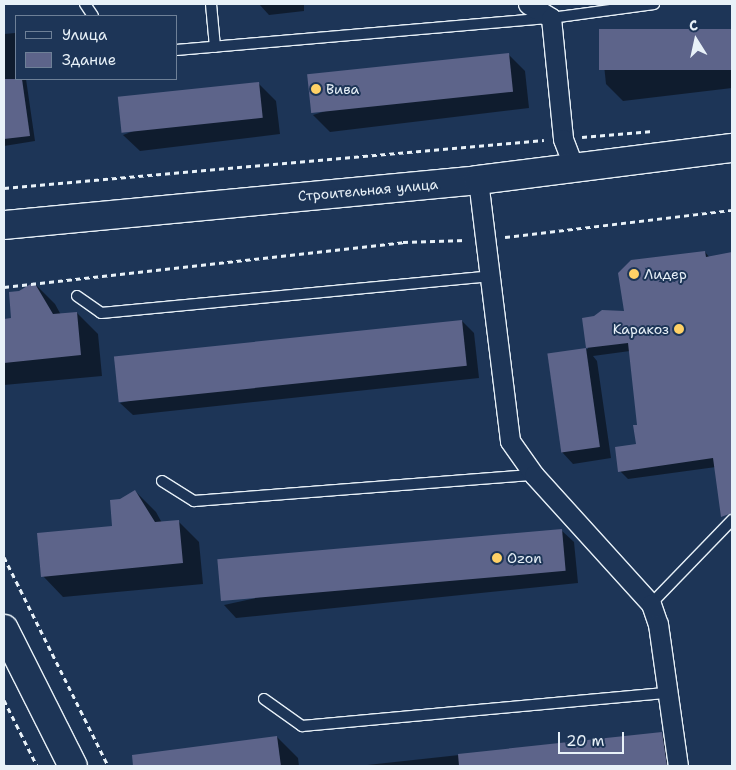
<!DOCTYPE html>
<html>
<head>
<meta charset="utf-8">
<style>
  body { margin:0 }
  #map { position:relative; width:736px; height:770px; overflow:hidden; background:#1d3557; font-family:"Shantell Sans",sans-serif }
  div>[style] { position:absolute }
  .shadow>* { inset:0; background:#0007 }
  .building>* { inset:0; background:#5d648a; transform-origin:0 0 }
  .path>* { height:3px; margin-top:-1.5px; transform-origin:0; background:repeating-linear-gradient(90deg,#e8f1f8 0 5px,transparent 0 9px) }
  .roads { filter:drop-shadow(1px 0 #e8f1f8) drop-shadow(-1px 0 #e8f1f8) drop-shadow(0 1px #e8f1f8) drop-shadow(0 -1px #e8f1f8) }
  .lane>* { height:10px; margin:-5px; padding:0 5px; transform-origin:5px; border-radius:5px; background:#1d3557 }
  .street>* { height:19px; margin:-9.5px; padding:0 9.5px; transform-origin:9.5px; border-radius:9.5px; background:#1d3557 }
  .secondary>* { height:28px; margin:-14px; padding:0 14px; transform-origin:14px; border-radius:14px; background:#1d3557 }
  .dots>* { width:14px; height:14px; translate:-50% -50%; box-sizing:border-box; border:2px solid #1d3557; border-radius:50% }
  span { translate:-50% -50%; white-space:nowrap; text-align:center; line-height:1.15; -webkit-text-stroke:4px #1d3557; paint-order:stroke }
  .poi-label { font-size:14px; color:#e8f1f8 }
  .left { translate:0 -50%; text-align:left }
  .right { translate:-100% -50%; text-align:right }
  .street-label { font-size:14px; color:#e8f1f8 }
  .frame { position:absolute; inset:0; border:5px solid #e8f1f8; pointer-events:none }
  .legend { position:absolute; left:15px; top:15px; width:162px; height:65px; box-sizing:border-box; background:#1d3557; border:1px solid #6e8097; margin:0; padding:6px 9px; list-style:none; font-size:15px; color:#e8f1f8 }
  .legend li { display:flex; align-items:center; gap:10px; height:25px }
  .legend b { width:25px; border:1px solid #6e8097 }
  .north { position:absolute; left:671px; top:15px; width:50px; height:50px; -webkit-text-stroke:4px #1d3557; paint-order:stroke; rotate:350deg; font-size:14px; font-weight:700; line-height:20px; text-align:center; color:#e8f1f8 }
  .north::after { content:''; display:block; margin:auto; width:18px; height:22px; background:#e8f1f8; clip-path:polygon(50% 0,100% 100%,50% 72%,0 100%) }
  .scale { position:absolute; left:558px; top:732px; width:66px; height:22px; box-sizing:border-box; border:2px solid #e8f1f8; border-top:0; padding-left:6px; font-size:15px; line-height:18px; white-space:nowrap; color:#e8f1f8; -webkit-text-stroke:4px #1d3557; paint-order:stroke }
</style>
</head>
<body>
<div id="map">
  <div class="shadow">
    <div style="clip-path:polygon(259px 4px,304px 4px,304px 11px,269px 15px)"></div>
    <div style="clip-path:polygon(732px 31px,732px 88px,623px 101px,606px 84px,602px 46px)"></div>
    <div style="clip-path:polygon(15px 33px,16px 79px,26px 79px,35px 141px,4px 146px,4px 34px)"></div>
    <div style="clip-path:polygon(508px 54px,525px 71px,529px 108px,330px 132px,313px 115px)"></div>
    <div style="clip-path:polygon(259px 84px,276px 101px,280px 134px,140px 151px,123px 135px)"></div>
    <div style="clip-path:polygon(705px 252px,710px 258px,732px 255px,732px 498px,727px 498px,716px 467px,628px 479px,620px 471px,637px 446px,638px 426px,630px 351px,593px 356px,597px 361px,611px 458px,573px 464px,562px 452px,548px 354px,588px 349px,584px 319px,625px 313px)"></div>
    <div style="clip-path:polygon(34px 283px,55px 304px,61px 315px,77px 313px,98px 334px,102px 376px,4px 385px,4px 320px,12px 320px,19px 292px)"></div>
    <div style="clip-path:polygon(462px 321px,474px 333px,479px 378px,133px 415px,120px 403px)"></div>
    <div style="clip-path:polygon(135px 491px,156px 512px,162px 523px,178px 521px,199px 542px,203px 584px,63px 597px,43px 576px,114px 527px,121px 500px)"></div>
    <div style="clip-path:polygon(561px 530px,574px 542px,578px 583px,236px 618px,224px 605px)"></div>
    <div style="clip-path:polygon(661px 733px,674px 746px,677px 766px,358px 766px)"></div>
    <div style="clip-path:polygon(277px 737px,298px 758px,299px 766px,138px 766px,137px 756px)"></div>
  </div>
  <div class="building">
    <div style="left:732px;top:29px;width:41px;height:133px;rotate:90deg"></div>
    <div style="left:509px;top:53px;width:39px;height:203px;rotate:84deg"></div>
    <div style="clip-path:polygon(4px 79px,22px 79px,30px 136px,4px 139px)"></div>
    <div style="left:259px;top:82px;width:36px;height:142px;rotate:84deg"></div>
    <div style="clip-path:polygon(705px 251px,706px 257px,732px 252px,732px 513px,721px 517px,713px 458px,618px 472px,615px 447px,636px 444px,633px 425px,637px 425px,628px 343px,586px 348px,582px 318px,594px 316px,602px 310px,624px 311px,618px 273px,631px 260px)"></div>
    <div style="clip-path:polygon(34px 282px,53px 314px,77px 312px,81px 355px,4px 363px,4px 319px,11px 318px,9px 292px,19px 291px)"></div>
    <div style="left:462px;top:320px;width:46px;height:350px;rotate:84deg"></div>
    <div style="left:586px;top:348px;width:100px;height:39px;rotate:82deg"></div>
    <div style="clip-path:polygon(135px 490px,155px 522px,179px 520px,183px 563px,41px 577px,37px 533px,112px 526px,110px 500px,120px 499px)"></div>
    <div style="left:562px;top:529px;width:42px;height:346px;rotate:85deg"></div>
    <div style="clip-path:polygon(662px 732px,667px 766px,459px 766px,458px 754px)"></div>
    <div style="clip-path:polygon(277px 736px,281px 766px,133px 766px,132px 755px)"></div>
  </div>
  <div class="path">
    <div style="left:582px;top:137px;width:71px;rotate:-4.8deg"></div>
    <div style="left:4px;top:188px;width:542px;rotate:-5.08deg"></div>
    <div style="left:505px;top:237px;width:229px;rotate:-6.8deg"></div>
    <div style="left:4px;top:287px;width:402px;rotate:-6.4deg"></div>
    <div style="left:403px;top:242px;width:63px;rotate:-1.8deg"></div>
    <div style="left:4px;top:557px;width:233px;rotate:63.5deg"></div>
    <div style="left:4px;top:700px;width:74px;rotate:63.4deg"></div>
    <div style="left:4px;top:765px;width:1px;rotate:45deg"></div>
  </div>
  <div class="roads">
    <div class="lane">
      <div style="left:85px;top:4px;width:14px;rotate:56deg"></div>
      <div style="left:211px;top:4px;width:43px;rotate:84.7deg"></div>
      <div style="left:176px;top:50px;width:376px;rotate:-4.9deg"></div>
      <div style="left:551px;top:18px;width:104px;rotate:-7.7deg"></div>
      <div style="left:77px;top:296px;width:29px;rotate:35deg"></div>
      <div style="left:101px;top:313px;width:392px;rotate:-5.4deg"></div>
      <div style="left:162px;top:481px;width:38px;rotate:32deg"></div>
      <div style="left:194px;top:501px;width:341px;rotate:-4.4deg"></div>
      <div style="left:651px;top:604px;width:117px;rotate:-46deg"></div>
      <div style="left:264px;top:699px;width:47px;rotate:35.4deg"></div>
      <div style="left:302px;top:726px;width:367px;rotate:-5.2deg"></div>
    </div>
    <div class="street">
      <div style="left:528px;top:4px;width:27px;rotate:31deg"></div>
      <div style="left:551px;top:18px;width:122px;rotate:84.3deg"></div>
      <div style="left:563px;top:139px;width:31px;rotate:69deg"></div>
      <div style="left:478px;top:180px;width:263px;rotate:83deg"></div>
      <div style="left:510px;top:441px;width:42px;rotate:54.8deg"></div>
      <div style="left:534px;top:475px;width:174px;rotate:47.8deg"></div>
      <div style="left:651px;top:604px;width:21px;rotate:71deg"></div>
      <div style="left:658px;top:624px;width:143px;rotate:82deg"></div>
    </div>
    <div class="secondary">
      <div style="left:4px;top:225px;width:476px;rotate:-5.4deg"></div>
      <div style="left:478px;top:180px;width:256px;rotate:-7.2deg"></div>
      <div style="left:4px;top:629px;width:153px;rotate:63.3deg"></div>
    </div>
  </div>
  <div class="dots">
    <div style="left:316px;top:89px;background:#ffd166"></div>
    <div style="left:634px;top:274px;background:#ffd166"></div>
    <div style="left:679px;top:329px;background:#ffd166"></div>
    <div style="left:497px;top:558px;background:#ffd166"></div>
  </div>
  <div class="poi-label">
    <span class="left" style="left:326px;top:89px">Вива</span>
    <span class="left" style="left:644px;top:274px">Лидер</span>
    <span class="right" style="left:669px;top:329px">Каракоз</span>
    <span class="left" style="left:507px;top:558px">Ozon</span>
  </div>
  <div class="street-label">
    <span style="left:368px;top:190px;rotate:-5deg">Строительная улица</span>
  </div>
  <div class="frame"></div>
  <ul class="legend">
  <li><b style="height:6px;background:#1d3557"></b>Улица</li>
  <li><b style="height:14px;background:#5d648a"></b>Здание</li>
  </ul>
  <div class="north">С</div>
  <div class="scale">20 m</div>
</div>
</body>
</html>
